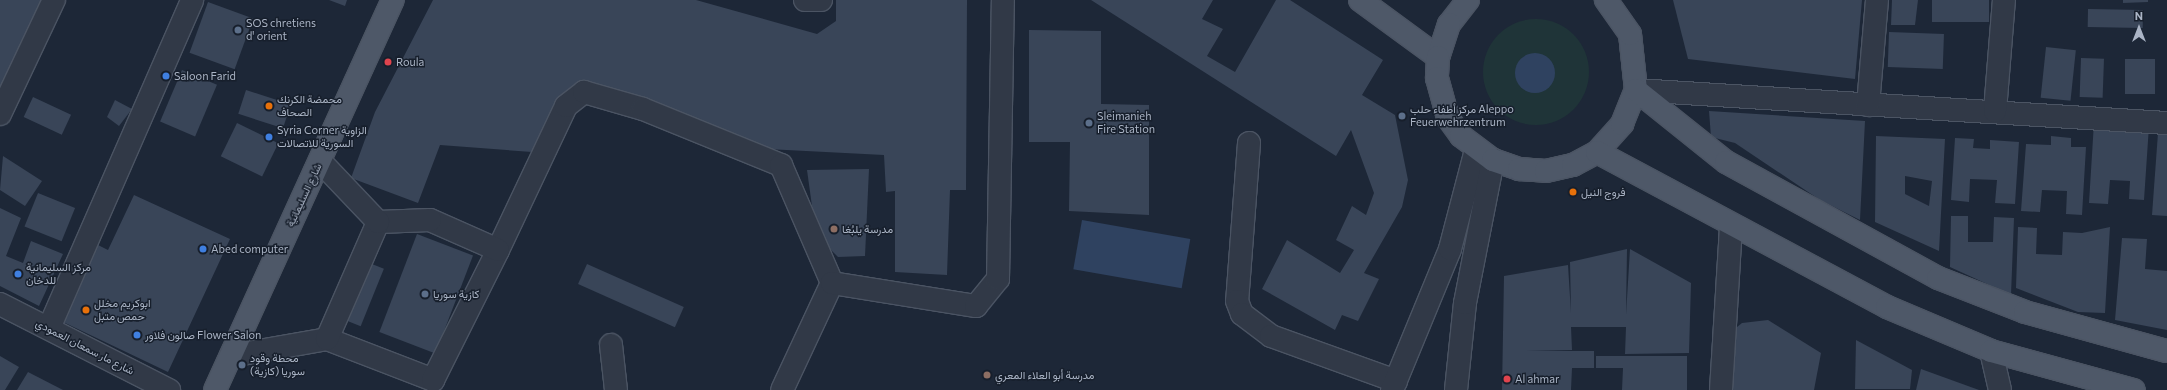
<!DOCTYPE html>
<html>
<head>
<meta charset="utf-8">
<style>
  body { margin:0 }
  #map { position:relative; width:2167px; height:390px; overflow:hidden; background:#1d2737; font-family:Commissioner,Vazirmatn,sans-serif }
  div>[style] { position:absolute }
  .green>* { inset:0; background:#1f3438 }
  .round { border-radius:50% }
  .water>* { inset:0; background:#2f4260; transform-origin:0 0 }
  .building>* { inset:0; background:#394558; transform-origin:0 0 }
  .roads { filter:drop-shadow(1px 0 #4b5463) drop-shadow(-1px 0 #4b5463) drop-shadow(0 1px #4b5463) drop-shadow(0 -1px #4b5463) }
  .minor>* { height:22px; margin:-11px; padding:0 11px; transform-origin:11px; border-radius:11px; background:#313947 }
  .major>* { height:22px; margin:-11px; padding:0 11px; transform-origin:11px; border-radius:11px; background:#4e5868 }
  .dots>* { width:11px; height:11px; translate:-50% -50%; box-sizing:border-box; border:2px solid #171f2c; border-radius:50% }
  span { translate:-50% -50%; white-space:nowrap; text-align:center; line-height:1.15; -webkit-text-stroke:3px #171f2c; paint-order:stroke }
  .poi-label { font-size:11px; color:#aab4c5 }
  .left { translate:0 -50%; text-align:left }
  .street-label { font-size:11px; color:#aab4c5 }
  .north { position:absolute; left:2119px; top:8px; width:40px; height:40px; -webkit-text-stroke:3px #171f2c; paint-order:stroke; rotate:0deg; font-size:11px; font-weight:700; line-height:16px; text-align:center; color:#aab4c5 }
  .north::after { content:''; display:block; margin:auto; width:14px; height:18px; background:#aab4c5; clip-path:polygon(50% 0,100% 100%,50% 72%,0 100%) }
</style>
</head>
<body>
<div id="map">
  <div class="green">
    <div class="round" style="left:1483px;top:19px;width:106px;height:106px"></div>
  </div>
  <div class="water">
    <div class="round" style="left:1515px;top:53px;width:40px;height:40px"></div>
    <div style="left:1082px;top:220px;width:110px;height:50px;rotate:10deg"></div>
  </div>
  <div class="building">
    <div style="clip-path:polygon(0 0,46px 0,0 94px)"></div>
    <div style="clip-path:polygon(329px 0,347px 0,345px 6px)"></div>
    <div style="clip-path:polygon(433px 0,696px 0,817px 34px,836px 21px,836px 0,967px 0,966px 190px,950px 190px,947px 275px,895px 272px,895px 191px,886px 192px,884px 155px,748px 148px,599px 90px,532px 152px,440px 145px,418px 203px,351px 178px,375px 112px)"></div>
    <div style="clip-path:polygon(1091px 0,1213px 0,1202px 19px,1223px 29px,1207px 56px,1235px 72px,1276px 0,1290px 0,1383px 60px,1362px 95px,1395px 115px,1408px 180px,1402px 207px,1364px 273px,1379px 279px,1358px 321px,1342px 315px,1335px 330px,1262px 289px,1287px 240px,1340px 273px,1354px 250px,1336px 240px,1352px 206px,1366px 215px,1374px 193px,1351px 130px,1336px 156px)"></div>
    <div style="clip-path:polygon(1673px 0,1862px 0,1855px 79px,1688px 59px)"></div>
    <div style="clip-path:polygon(1892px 0,1918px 0,1915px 25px,1891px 25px)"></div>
    <div style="left:1932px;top:0;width:57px;height:22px"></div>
    <div style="clip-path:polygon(2123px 0,2148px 0,2148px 2px,2123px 3px)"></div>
    <div style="left:208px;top:2px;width:48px;height:54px;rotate:20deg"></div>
    <div style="left:2088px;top:9px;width:55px;height:18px;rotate:1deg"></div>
    <div style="clip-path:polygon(1029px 30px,1101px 31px,1101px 104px,1149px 105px,1149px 215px,1069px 211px,1070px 142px,1029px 142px)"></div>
    <div style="left:1889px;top:32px;width:55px;height:35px;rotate:2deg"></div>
    <div style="left:2046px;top:47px;width:30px;height:51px;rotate:6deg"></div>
    <div style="left:2081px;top:58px;width:23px;height:39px;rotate:2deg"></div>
    <div style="left:2125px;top:59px;width:30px;height:35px"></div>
    <div style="left:182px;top:70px;width:38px;height:56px;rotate:23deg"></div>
    <div style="left:246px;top:90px;width:47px;height:25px;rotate:18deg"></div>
    <div style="left:33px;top:97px;width:42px;height:22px;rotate:25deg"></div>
    <div style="clip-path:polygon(115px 100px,132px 109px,119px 126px,107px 117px)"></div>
    <div style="clip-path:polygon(1709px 111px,1865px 121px,1860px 220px,1820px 200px,1735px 143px,1711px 137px)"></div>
    <div style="clip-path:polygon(2094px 122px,2149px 126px,2144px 200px,2129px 199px,2130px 181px,2110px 180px,2108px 204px,2089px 203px)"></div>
    <div style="left:237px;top:123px;width:46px;height:37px;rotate:26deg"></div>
    <div style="clip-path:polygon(2158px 133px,2167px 133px,2167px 216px,2152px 215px)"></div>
    <div style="clip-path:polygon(evenodd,1876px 136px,1945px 139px,1939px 251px,1875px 222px,1876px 136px,1905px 176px,1932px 181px,1929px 206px,1905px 194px,1905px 176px)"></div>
    <div style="clip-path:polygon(2051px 136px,2071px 138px,2071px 147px,2086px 147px,2082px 215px,2066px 214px,2067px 191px,2042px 190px,2040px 212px,2021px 211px,2026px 144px,2051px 145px)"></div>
    <div style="clip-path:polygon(1955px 138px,1974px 139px,1973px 148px,1990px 149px,1990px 140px,2019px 142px,2015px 204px,1995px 203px,1997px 180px,1970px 179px,1969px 202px,1951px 200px)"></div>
    <div style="clip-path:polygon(3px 156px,42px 181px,25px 206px,0 190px)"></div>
    <div style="clip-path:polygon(869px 169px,865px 256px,838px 257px,816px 235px,807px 170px)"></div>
    <div style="left:38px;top:193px;width:40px;height:36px;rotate:22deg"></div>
    <div style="clip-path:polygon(134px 195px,230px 239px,168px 372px,61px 321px,98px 245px,108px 250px)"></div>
    <div style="clip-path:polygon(0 208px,21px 218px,6px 256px,23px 263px,31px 241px,63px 254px,39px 306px,0 286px)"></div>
    <div style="clip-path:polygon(1951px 216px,1968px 216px,1968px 242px,1993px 242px,1994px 217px,2014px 218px,2011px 295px,1950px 267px)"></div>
    <div style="clip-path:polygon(2018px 227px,2037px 228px,2036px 254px,2062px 255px,2063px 232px,2082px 233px,2110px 227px,2105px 313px,2078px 312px,2016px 288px)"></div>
    <div style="left:417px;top:234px;width:60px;height:105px;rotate:21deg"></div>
    <div style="clip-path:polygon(2122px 238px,2147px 239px,2145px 269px,2167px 271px,2167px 330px,2115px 320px)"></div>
    <div style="clip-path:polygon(1627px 249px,1626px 315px,1630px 249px,1691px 283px,1689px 353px,1625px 354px,1626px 327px,1571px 327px,1572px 350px,1526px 351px,1594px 351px,1594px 368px,1572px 368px,1571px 390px,1502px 390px,1504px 276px,1568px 265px,1571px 313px,1570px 262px)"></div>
    <div style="left:357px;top:258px;width:29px;height:62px;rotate:22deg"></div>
    <div style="left:587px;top:264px;width:106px;height:22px;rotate:24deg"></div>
    <div style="clip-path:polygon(1768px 320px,1821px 353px,1814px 390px,1726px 390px,1732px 331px,1742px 323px)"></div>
    <div style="clip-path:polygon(1856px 340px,1912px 370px,1910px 389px,1855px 389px)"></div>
    <div style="clip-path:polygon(0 356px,19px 367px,5px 390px,0 390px)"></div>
    <div style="clip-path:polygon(1596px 356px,1687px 356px,1687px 390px,1622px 390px,1623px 368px,1596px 368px)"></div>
    <div style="clip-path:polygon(1921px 369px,1979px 390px,1916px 390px)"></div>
    <div style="clip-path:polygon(28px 372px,63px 390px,17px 390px)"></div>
  </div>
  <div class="roads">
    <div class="minor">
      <div style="left:805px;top:0;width:16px"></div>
      <div style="left:1636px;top:90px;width:532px;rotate:3.56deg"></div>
      <div style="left:1868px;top:105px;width:105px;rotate:-85.1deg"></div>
      <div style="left:1995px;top:111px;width:111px;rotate:-85.4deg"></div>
      <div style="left:0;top:114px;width:126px;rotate:-64.7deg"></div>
      <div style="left:1249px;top:143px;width:158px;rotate:94.3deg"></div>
      <div style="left:1237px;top:301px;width:14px;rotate:69deg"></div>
      <div style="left:1242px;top:314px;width:36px;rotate:37deg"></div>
      <div style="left:1271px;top:336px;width:133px;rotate:19.8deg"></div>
      <div style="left:498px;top:250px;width:159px;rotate:-64.7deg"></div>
      <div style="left:566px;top:106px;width:23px;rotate:-38deg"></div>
      <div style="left:584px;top:92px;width:61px;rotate:16.1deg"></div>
      <div style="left:643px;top:109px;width:149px;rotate:22.1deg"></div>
      <div style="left:781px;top:165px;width:129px;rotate:66.6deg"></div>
      <div style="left:832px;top:283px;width:118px;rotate:115deg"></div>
      <div style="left:832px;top:283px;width:146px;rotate:9.1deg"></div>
      <div style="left:976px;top:306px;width:35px;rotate:-51deg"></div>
      <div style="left:998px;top:279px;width:279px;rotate:-89deg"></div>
      <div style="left:0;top:304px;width:190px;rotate:27deg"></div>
      <div style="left:49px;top:328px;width:358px;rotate:-66.4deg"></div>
      <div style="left:327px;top:339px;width:114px;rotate:21.1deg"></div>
      <div style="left:433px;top:380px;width:145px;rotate:-63.4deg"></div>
      <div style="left:498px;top:250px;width:74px;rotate:-156.2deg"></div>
      <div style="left:430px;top:220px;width:52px;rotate:177.8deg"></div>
      <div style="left:611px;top:345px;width:45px;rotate:83.7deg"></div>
      <div style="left:1991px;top:351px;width:40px;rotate:77deg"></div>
      <div style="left:231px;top:356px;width:97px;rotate:-10deg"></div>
      <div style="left:327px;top:339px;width:128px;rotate:-66.4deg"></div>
      <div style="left:378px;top:222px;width:84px;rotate:-133.6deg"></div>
      <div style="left:1392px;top:390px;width:152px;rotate:-67.6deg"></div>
      <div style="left:1450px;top:249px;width:102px;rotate:-75.3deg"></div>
      <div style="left:1456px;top:390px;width:87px;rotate:-84.1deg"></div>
      <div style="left:1465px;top:303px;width:146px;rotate:-78.9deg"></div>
      <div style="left:1721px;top:390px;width:164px;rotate:-86.5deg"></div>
    </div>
    <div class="major">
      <div style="left:1360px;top:0;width:97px;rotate:36.2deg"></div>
      <div style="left:1468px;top:0;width:31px;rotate:128deg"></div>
      <div style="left:1449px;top:24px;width:35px;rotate:108deg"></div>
      <div style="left:1438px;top:57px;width:21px;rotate:93deg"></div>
      <div style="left:1437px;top:78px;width:41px;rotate:74.6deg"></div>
      <div style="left:1448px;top:118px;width:22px;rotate:54deg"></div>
      <div style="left:1461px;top:136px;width:40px;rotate:37deg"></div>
      <div style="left:1493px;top:160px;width:28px;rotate:19deg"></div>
      <div style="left:1519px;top:169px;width:27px;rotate:4deg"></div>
      <div style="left:1546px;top:171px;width:28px;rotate:-13deg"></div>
      <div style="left:1573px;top:165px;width:27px;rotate:-28deg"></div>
      <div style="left:1597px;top:152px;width:38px;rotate:-48deg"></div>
      <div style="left:1622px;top:124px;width:37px;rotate:-68deg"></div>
      <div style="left:1636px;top:90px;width:56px;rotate:-96.1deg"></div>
      <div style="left:1630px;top:34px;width:42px;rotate:-125.2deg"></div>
      <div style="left:1636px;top:90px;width:115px;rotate:38.7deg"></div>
      <div style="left:1726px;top:162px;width:242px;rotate:28.7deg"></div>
      <div style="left:1938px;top:278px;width:93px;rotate:21.3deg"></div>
      <div style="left:2025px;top:312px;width:147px;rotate:15.4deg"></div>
      <div style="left:1597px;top:152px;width:329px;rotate:28.1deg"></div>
      <div style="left:1887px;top:307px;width:113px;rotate:22.9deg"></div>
      <div style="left:1991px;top:351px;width:148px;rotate:15.3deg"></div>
      <div style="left:215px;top:390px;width:429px;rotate:-65.5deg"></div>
    </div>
  </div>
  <div class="dots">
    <div style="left:238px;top:30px;background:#5c6f8a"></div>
    <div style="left:388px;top:62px;background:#e0444e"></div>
    <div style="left:166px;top:76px;background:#3f7fe0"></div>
    <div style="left:269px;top:106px;background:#e8710a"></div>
    <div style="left:1402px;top:116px;background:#5c6f8a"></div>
    <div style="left:1089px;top:123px;background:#5c6f8a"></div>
    <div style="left:269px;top:137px;background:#3f7fe0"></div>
    <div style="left:1573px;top:192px;background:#e8710a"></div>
    <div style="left:834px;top:229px;background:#8d6e63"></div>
    <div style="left:203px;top:249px;background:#3f7fe0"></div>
    <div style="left:18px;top:274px;background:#3f7fe0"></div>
    <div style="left:425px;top:294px;background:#5c6f8a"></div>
    <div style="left:86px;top:310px;background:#e8710a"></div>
    <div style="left:137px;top:335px;background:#3f7fe0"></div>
    <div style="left:242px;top:365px;background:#5c6f8a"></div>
    <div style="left:987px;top:375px;background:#8d6e63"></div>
    <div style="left:1507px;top:379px;background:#e0444e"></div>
  </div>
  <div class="poi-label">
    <span class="left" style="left:246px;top:30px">SOS chretiens<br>d' orient</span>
    <span class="left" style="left:396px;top:62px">Roula</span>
    <span class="left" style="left:174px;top:76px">Saloon Farid</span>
    <span class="left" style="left:277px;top:106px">محمضة الكرنك<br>الصحاف</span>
    <span class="left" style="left:1410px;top:116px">مركز أطفاء حلب Aleppo<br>Feuerwehrzentrum</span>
    <span class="left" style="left:1097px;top:123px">Sleimanieh<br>Fire Station</span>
    <span class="left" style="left:277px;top:137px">Syria Corner الزاوية<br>السورية للاتصالات</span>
    <span class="left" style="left:1581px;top:192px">فروج النيل</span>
    <span class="left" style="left:842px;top:229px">مدرسة يلبُغا</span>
    <span class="left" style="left:211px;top:249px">Abed computer</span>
    <span class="left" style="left:26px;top:274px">مركز السليمانية<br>للدخان</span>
    <span class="left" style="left:433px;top:294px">كازية سوريا</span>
    <span class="left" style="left:94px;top:310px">ابوكريم مخلل<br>حمص متبل</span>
    <span class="left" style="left:145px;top:335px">صالون فلاور Flower Salon</span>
    <span class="left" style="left:250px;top:365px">محطة وقود<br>(كازية) سوريا</span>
    <span class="left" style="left:995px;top:375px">مدرسة أبو العلاء المعري</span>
    <span class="left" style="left:1515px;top:379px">Al ahmar</span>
  </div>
  <div class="street-label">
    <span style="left:304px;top:195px;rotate:-65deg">شارع السليمانية</span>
    <span style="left:85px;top:347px;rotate:27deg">شارع مار سمعان العمودي</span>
  </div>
  <div class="north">N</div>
</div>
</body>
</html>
